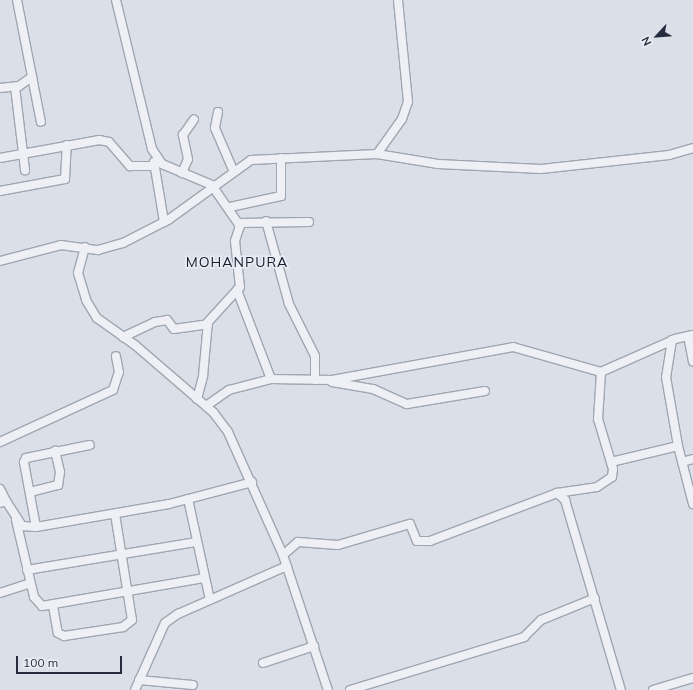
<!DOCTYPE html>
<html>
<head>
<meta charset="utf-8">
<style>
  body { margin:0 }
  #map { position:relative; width:693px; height:690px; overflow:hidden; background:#dbdfe7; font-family:Mulish,sans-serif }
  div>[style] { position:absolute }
  .roads { filter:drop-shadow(1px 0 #a0a6b1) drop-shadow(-1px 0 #a0a6b1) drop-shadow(0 1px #a0a6b1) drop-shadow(0 -1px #a0a6b1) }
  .street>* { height:8px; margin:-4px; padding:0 4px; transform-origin:4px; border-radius:4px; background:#eef0f5 }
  span { translate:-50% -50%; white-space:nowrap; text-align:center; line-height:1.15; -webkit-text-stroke:3px #eaeef5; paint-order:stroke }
  .quarter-label { font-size:14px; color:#161d2f; letter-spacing:1px }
  .north { position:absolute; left:637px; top:16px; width:40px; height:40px; -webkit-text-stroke:3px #eaeef5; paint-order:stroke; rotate:244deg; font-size:11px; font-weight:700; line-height:16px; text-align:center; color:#242c3e }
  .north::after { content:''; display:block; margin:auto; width:14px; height:18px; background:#242c3e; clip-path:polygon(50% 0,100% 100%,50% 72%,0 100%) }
  .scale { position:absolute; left:16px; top:656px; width:106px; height:18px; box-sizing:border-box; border:2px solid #242c3e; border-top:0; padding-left:5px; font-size:12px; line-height:14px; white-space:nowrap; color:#242c3e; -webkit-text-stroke:3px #eaeef5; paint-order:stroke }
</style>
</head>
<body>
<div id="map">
  <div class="roads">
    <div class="street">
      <div style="left:17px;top:0;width:124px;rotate:78.9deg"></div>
      <div style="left:116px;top:0;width:153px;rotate:76.4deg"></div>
      <div style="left:152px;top:149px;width:18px;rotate:56deg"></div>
      <div style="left:162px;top:164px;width:56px;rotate:22.9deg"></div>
      <div style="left:15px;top:87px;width:84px;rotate:83.1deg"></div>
      <div style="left:0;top:88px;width:19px;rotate:-6deg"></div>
      <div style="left:19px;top:86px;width:16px;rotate:-35deg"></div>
      <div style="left:218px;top:112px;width:16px;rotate:101deg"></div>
      <div style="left:215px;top:128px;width:46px;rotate:66.8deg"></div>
      <div style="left:377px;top:154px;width:43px;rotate:-54.5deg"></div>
      <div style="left:402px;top:119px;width:18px;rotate:-71deg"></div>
      <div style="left:408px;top:102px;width:102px;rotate:-95.6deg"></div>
      <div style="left:0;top:158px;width:101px;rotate:-10.3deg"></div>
      <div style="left:99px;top:140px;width:10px;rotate:11deg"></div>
      <div style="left:109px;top:142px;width:32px;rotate:49deg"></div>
      <div style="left:130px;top:166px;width:24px"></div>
      <div style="left:154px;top:162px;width:61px;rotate:80.5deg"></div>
      <div style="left:182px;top:173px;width:15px;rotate:-67deg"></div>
      <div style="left:188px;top:159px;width:25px;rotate:-102deg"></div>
      <div style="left:183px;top:135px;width:19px;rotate:-55deg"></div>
      <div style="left:0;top:191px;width:66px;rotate:-10.5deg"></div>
      <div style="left:65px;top:179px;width:34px;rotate:-87deg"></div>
      <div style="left:230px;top:207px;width:52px;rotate:-12.2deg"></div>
      <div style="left:281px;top:196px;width:38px;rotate:-90deg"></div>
      <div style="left:266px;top:221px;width:86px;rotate:74.5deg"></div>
      <div style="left:289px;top:304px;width:58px;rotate:63.4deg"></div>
      <div style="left:315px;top:356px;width:24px;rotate:90deg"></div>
      <div style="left:239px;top:223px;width:70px;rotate:-0.8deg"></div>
      <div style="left:85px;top:247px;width:27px;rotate:105deg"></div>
      <div style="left:78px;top:273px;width:28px;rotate:73deg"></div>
      <div style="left:86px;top:300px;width:21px;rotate:59deg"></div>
      <div style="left:97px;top:318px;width:47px;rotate:35.4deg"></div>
      <div style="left:135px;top:345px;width:103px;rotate:40.7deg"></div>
      <div style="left:213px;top:412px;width:25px;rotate:53deg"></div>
      <div style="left:228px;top:432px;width:135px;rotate:65.9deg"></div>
      <div style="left:283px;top:555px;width:142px;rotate:71.6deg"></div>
      <div style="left:0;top:261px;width:63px;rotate:-14.7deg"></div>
      <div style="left:61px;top:245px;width:37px;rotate:8deg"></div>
      <div style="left:98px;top:250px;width:26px;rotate:-16deg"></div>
      <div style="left:123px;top:243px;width:51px;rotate:-27.1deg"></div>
      <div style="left:168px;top:220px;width:102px;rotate:-35.9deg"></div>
      <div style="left:251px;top:160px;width:126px;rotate:-2.7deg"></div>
      <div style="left:377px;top:154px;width:62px;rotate:9.3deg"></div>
      <div style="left:438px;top:164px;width:103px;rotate:2.8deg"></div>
      <div style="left:541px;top:169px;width:129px;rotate:-6.2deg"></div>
      <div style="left:669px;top:155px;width:25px;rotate:-16deg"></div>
      <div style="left:237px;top:290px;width:95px;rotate:69.1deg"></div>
      <div style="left:688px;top:336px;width:26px;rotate:79deg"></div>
      <div style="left:123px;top:337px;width:35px;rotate:-25deg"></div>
      <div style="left:155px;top:322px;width:12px;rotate:-9deg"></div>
      <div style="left:167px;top:320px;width:11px;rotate:52deg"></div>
      <div style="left:174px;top:329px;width:34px;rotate:-8deg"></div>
      <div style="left:672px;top:340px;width:37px;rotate:99deg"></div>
      <div style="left:666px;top:377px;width:70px;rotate:80.1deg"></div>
      <div style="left:678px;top:446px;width:60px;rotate:75.5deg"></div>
      <div style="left:332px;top:382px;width:42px;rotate:9.7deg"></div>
      <div style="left:373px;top:389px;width:37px;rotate:24deg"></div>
      <div style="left:407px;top:404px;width:79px;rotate:-9.5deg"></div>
      <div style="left:197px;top:399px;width:24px;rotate:-75deg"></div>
      <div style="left:203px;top:376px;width:54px;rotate:-84.7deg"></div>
      <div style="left:208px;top:322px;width:47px;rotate:-47.6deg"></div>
      <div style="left:240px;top:287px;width:46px;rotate:-96.2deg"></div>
      <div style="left:235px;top:241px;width:16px;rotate:-72deg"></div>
      <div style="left:240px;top:226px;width:47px;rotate:-124.7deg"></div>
      <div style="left:206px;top:406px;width:28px;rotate:-35deg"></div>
      <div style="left:229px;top:390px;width:43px;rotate:-14.7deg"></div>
      <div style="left:271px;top:379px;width:61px;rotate:0.9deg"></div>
      <div style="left:332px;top:380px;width:184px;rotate:-10.3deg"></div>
      <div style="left:513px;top:347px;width:91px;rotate:15.9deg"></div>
      <div style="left:601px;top:372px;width:81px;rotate:-24deg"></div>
      <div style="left:675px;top:339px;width:18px;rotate:-13deg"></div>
      <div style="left:0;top:442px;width:124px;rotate:-24.7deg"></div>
      <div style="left:113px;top:390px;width:19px;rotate:-72deg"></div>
      <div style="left:119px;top:372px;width:16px;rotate:-101deg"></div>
      <div style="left:611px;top:462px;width:69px;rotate:-13.4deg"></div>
      <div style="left:682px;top:462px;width:11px;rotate:-15deg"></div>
      <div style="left:0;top:489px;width:13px;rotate:63deg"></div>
      <div style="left:30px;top:492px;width:29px;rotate:-14deg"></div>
      <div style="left:58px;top:485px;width:13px;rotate:-81deg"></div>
      <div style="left:60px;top:472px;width:22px;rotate:-103deg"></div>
      <div style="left:557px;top:493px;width:40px;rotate:-8.5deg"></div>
      <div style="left:597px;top:487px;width:18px;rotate:-34deg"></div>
      <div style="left:612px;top:477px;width:8px;rotate:-83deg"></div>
      <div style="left:613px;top:469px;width:52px;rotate:-106.7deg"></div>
      <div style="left:598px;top:419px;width:47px;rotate:-86.3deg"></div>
      <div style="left:188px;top:499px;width:103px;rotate:77.7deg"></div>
      <div style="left:0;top:503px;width:6px;rotate:-18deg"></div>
      <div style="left:6px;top:501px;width:30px;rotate:57deg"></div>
      <div style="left:22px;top:526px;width:14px;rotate:4deg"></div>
      <div style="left:36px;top:527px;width:135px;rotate:-9.8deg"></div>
      <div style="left:169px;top:504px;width:86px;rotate:-14.8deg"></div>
      <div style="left:16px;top:520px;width:79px;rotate:76.8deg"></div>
      <div style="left:34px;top:597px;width:12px;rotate:48deg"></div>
      <div style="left:42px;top:606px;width:164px;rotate:-9.8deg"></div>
      <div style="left:36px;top:527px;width:66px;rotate:-100.5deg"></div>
      <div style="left:24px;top:462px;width:4px;rotate:-63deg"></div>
      <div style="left:26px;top:458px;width:65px;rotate:-11.5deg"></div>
      <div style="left:283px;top:555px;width:20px;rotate:-41deg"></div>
      <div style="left:298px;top:542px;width:40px;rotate:4.3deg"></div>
      <div style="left:338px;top:545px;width:75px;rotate:-16.3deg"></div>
      <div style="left:410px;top:524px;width:18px;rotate:68deg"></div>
      <div style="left:417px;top:541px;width:13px"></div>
      <div style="left:430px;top:541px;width:136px;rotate:-20.7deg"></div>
      <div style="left:557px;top:493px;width:11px;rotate:41deg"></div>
      <div style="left:565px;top:500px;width:198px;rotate:73.6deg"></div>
      <div style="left:27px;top:570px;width:172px;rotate:-9.4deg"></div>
      <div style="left:0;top:593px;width:32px;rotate:-18deg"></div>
      <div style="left:53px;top:606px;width:27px;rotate:80deg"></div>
      <div style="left:58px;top:633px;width:7px;rotate:27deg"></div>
      <div style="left:64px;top:636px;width:60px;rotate:-8.7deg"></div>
      <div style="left:123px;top:627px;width:11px;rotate:-38deg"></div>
      <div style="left:132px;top:620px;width:107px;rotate:-99.1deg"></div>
      <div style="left:263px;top:663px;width:54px;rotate:-18.4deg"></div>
      <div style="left:139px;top:680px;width:54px;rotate:5.3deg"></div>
      <div style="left:135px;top:690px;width:73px;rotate:-65.9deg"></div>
      <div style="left:165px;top:623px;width:16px;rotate:-35deg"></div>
      <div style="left:178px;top:614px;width:119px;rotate:-23.8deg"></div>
      <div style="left:350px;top:690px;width:182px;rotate:-16.9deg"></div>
      <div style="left:524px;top:637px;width:24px;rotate:-45deg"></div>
      <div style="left:541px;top:620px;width:58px;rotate:-22.2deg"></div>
      <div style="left:653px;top:690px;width:42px;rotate:-16.7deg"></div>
    </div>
  </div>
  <div class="quarter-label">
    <span style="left:237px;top:262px">MOHANPURA</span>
  </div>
  <div class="north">N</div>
  <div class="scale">100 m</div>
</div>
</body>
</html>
